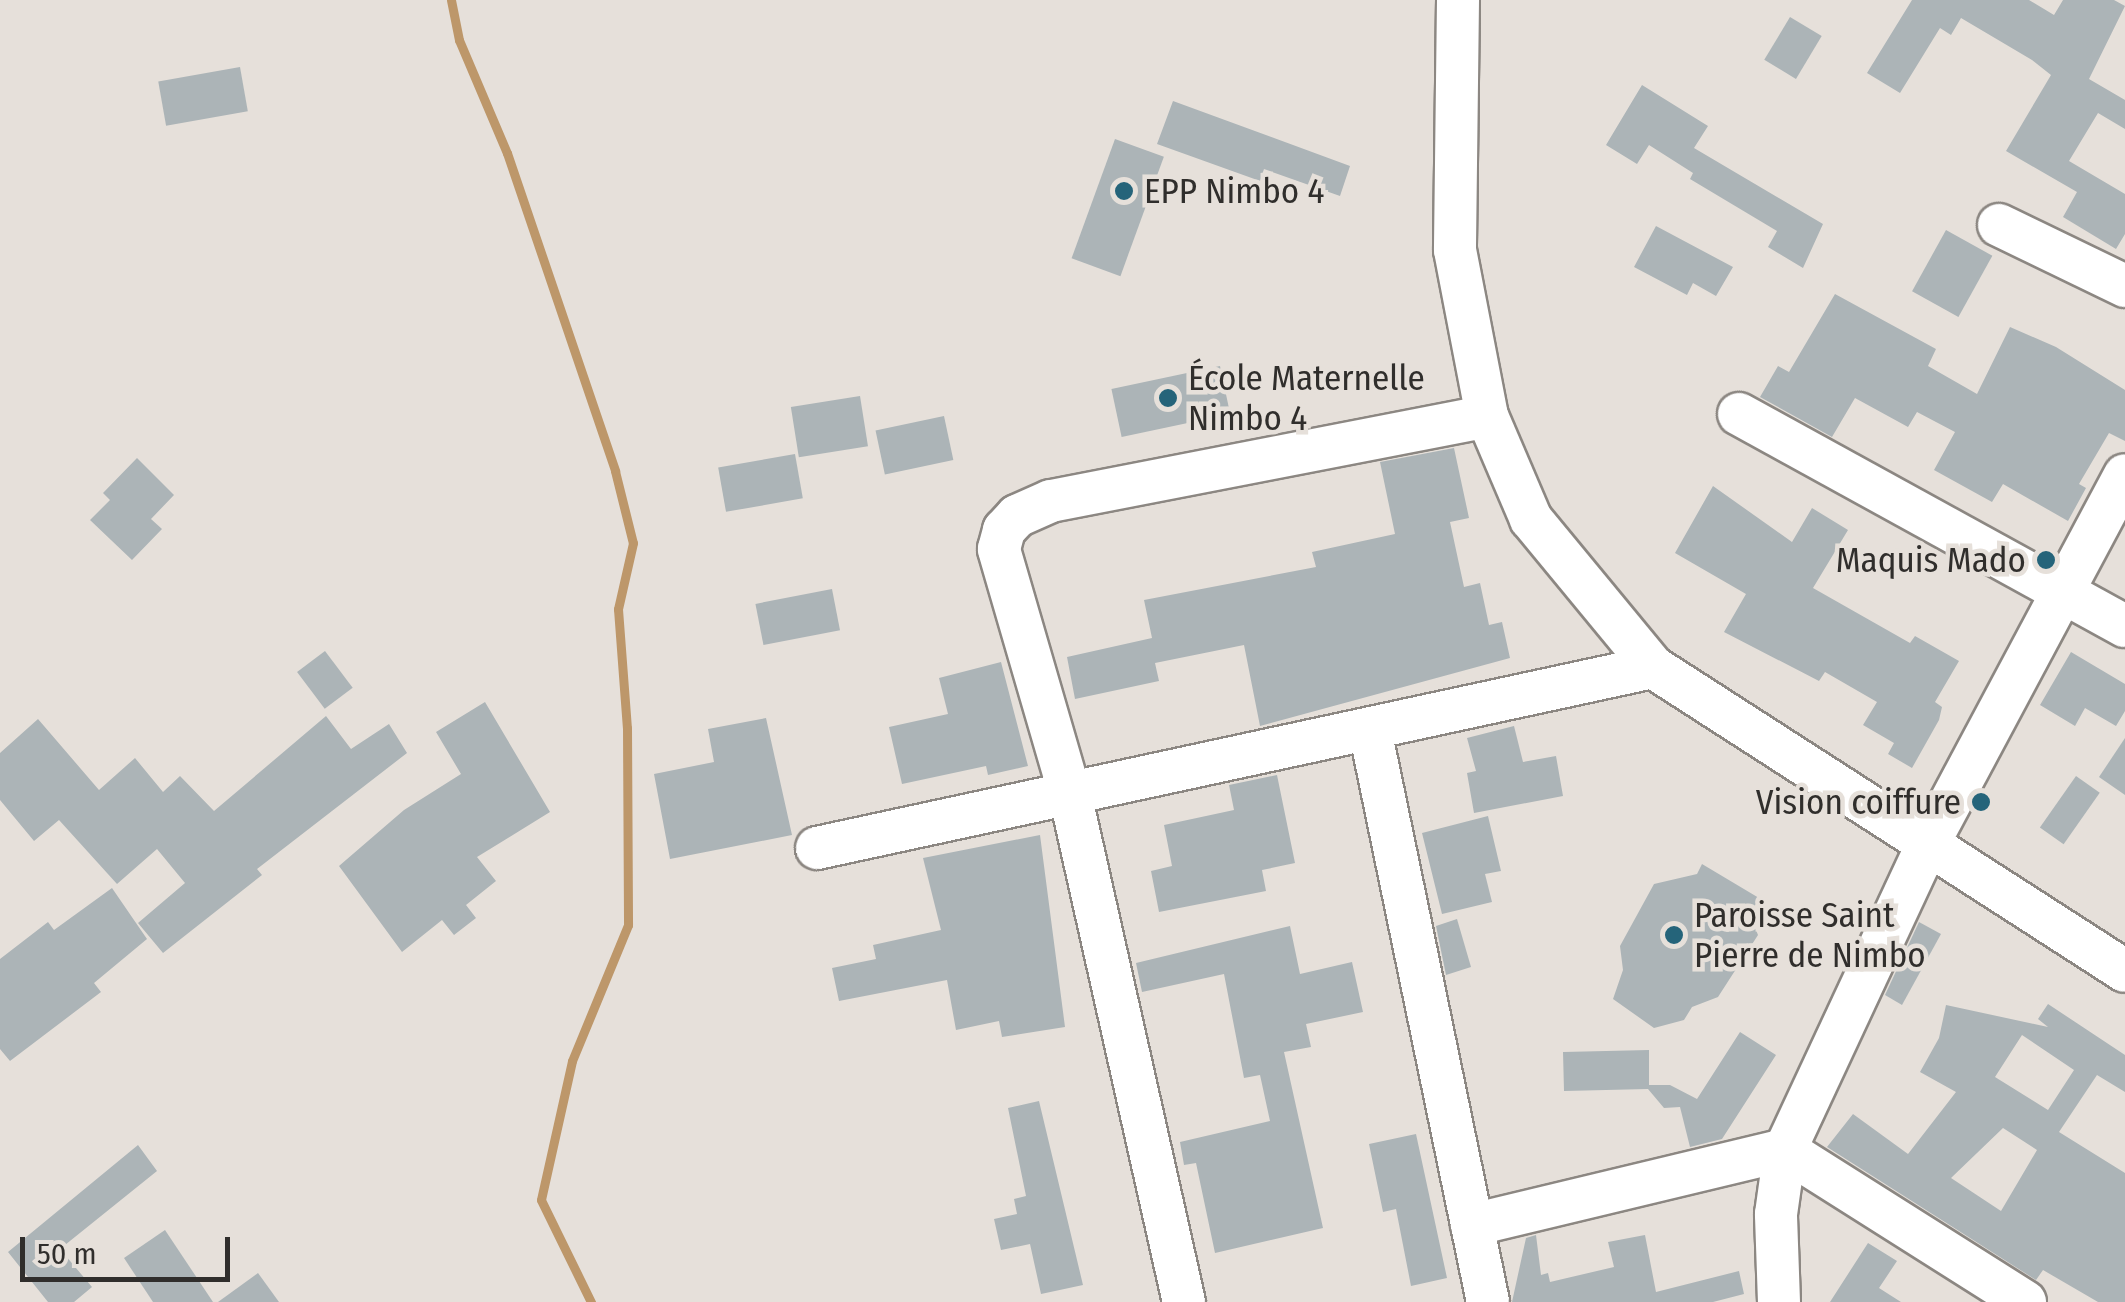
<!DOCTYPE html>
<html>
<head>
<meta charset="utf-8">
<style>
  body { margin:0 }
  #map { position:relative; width:2125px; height:1302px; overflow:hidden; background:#e6e0da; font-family:"Fira Sans Condensed",sans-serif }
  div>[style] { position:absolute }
  .stream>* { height:9px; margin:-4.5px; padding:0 4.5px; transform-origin:4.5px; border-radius:4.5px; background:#bd976a }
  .building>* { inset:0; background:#acb4b7; transform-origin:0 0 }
  .roads { filter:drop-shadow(2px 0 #8c8782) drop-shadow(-2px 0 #8c8782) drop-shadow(0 2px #8c8782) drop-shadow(0 -2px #8c8782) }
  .minor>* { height:42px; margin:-21px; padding:0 21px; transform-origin:21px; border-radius:21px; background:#fff }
  .dots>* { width:28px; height:28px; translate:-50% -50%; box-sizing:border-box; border:5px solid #e6e0da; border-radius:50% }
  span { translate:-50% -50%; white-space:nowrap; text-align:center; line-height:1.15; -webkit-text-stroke:9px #e6e0da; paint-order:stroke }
  .poi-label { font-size:35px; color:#302e2c }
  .left { translate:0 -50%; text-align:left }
  .right { translate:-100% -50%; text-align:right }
  .scale { position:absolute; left:20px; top:1237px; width:210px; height:45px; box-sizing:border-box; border:5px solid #302e2c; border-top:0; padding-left:12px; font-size:30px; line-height:35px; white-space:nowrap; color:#302e2c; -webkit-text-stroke:8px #e6e0da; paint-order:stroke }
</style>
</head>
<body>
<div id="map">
  <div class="stream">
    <div style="left:451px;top:0;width:41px;rotate:78.7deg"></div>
    <div style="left:459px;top:40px;width:123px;rotate:67deg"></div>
    <div style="left:507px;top:153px;width:336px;rotate:71.2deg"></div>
    <div style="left:615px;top:471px;width:74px;rotate:76deg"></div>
    <div style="left:633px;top:543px;width:68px;rotate:102.8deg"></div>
    <div style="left:618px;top:609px;width:119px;rotate:85.7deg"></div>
    <div style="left:627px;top:728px;width:197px;rotate:89.7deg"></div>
    <div style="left:628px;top:925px;width:147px;rotate:112.4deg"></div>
    <div style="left:572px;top:1061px;width:142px;rotate:102.6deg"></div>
    <div style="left:541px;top:1200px;width:114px;rotate:63.9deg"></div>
  </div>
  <div class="building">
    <div style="clip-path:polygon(1912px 0,2029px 0,2054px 15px,2063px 0,2114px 0,2125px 6px,2089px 79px,2125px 100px,2125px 129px,2098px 113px,2069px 161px,2125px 194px,2125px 234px,2116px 249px,2063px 217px,2077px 192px,2006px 151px,2051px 75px,2032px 60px,1961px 18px,1951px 35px,1940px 28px,1900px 93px,1867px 73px)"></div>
    <div style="left:1790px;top:17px;width:37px;height:50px;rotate:31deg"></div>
    <div style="left:240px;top:67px;width:45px;height:83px;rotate:80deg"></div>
    <div style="clip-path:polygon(1642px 85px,1708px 126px,1694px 148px,1823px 224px,1803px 268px,1768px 247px,1777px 231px,1690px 179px,1693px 173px,1649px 145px,1637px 164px,1606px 145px)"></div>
    <div style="clip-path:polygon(1173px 101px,1350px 166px,1340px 196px,1264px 169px,1260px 181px,1157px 144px)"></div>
    <div style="left:1115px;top:139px;width:52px;height:127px;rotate:20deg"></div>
    <div style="clip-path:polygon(1656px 226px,1733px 267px,1716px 296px,1693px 283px,1687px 295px,1634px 267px)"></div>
    <div style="left:1946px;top:230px;width:53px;height:70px;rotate:29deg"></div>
    <div style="clip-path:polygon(1835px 294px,1936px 349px,1928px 366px,1977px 394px,2010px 327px,2056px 347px,2125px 390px,2125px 441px,2109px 433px,2079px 484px,2086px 488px,2068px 521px,2003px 484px,1992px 502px,1934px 470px,1955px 432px,1917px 412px,1908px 427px,1855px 398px,1832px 437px,1760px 397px,1778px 366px,1789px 372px)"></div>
    <div style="left:1220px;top:366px;width:49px;height:111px;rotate:78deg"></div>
    <div style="left:860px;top:396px;width:51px;height:70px;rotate:81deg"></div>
    <div style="left:944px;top:416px;width:45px;height:70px;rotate:78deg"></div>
    <div style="clip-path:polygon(1454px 448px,1469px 518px,1450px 522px,1464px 587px,1480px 583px,1489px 625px,1502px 622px,1510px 658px,1260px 726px,1244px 645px,1155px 663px,1159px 681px,1075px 699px,1067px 657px,1152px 638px,1144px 600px,1316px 567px,1312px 552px,1395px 534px,1380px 462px)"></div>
    <div style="left:795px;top:454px;width:45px;height:78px;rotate:80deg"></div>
    <div style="clip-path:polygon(137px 458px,174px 495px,151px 519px,162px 529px,132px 560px,90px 520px,110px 500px,103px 493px)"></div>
    <div style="clip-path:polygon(1713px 486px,1792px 542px,1812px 508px,1848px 530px,1813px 588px,1910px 643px,1915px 636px,1959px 661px,1935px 702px,1942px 707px,1939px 720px,1912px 768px,1888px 754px,1894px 743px,1863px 725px,1877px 702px,1825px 672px,1819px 681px,1724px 632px,1746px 594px,1675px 553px)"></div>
    <div style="left:832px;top:589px;width:42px;height:78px;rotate:79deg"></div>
    <div style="left:325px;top:651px;width:46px;height:35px;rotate:53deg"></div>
    <div style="clip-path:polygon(2071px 652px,2125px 684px,2125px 711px,2116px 726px,2085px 708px,2075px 726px,2040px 705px)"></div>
    <div style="clip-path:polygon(1001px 662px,1028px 766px,988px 775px,986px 766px,902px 784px,889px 727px,948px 714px,939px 678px)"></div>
    <div style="clip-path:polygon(485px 702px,550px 812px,477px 857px,496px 881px,466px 905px,476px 918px,454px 935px,442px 920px,402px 952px,339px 866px,404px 810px,461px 774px,436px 732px)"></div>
    <div style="clip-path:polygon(326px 716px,351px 749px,389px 724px,407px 753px,257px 869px,262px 875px,163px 953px,138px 923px,185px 883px,157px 849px,117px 884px,59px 820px,34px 841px,0 800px,0 753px,38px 719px,99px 790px,135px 758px,163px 792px,180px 776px,214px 811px)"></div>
    <div style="clip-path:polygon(766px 718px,792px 835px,670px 859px,654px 774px,714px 762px,708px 729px)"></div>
    <div style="clip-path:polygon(1514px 726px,1523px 762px,1556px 756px,1563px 796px,1474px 813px,1467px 773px,1476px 771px,1467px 738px)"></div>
    <div style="clip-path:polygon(2125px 738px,2125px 795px,2099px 777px)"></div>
    <div style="clip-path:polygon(1277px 775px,1295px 863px,1262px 870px,1266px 891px,1159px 912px,1151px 871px,1172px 866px,1164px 825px,1234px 810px,1229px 785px)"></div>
    <div style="left:2076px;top:776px;width:29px;height:63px;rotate:35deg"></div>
    <div style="clip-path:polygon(1488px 816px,1501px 871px,1485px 874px,1492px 902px,1442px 914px,1422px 833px)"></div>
    <div style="clip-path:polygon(1040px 835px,1065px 1027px,1002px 1037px,999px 1021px,956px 1030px,947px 980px,839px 1001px,832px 968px,876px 959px,873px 945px,941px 930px,923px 858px)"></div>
    <div style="clip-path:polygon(1702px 864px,1759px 898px,1750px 915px,1758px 935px,1718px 997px,1692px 1007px,1684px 1020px,1654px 1028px,1613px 999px,1623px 970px,1620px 946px,1654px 884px,1697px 874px)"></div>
    <div style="clip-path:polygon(112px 888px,147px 939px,94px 983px,101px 992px,10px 1061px,0 1049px,0 959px,48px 922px,54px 930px)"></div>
    <div style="clip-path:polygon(1457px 919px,1471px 967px,1446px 975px,1436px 926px)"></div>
    <div style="clip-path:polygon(1919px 922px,1941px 934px,1902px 1005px,1885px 995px)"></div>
    <div style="clip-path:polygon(1290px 926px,1300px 974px,1352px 962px,1363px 1012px,1306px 1024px,1311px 1047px,1284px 1052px,1323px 1228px,1215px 1253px,1196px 1163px,1184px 1165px,1180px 1142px,1270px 1121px,1260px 1075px,1244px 1078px,1224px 974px,1142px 992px,1136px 963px)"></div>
    <div style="clip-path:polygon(evenodd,2048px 1004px,2125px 1055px,2125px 1092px,2097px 1075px,2059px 1132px,2125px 1173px,2125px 1302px,2098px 1302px,2043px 1270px,2036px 1280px,1827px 1147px,1853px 1114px,1908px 1154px,1956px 1092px,1920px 1072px,1939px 1038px,1946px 1005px,2048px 1027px,2038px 1019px,2048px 1004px,2022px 1035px,2074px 1070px,2048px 1110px,1995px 1077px,2022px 1035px,2048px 1004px,2003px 1128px,2037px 1150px,2001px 1211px,1951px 1178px,2003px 1128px)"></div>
    <div style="clip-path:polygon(1740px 1032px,1776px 1055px,1722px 1139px,1690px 1147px,1680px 1107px,1664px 1108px,1648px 1089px,1564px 1091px,1563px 1052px,1649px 1050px,1649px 1085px,1670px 1085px,1697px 1099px)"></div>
    <div style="clip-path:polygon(1039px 1101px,1083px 1285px,1041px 1294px,1030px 1244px,1001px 1250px,994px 1219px,1017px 1214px,1014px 1199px,1026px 1196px,1008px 1108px)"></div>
    <div style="clip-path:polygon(1416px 1134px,1447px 1278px,1411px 1286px,1396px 1209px,1383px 1212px,1369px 1144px)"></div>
    <div style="clip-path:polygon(138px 1145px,157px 1171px,60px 1249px,92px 1287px,74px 1302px,48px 1302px,8px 1252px)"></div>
    <div style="clip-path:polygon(165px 1230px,213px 1302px,153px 1302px,124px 1258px)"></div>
    <div style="clip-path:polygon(1536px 1235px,1541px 1275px,1548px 1273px,1550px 1282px,1614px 1267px,1608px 1242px,1645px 1235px,1656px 1292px,1739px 1271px,1744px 1294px,1713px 1302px,1512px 1302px,1526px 1238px)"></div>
    <div style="clip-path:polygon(1868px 1243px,1897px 1261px,1879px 1288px,1901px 1302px,1830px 1302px)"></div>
    <div style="clip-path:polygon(258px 1273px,279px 1302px,218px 1302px)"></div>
  </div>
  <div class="roads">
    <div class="minor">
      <div style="left:1458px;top:0;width:250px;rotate:90.7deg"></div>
      <div style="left:1455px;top:250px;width:169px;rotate:79.1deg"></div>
      <div style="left:1487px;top:416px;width:112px;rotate:66.9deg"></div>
      <div style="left:1531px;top:519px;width:192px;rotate:50.5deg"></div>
      <div style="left:1653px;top:667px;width:561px;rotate:32.78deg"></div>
      <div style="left:1999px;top:225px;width:140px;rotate:25.8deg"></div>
      <div style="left:1739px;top:414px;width:440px;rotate:28.8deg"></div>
      <div style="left:1370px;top:730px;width:584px;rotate:78.34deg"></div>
      <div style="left:817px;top:848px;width:855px;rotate:-12.22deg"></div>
      <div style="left:1472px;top:1225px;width:322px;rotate:-13.5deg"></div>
      <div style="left:1785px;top:1150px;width:284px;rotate:32.3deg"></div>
      <div style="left:1184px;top:1302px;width:521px;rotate:-102.65deg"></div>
      <div style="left:1070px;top:794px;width:255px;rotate:-106.2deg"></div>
      <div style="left:999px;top:549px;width:20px;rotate:-75deg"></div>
      <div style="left:1004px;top:530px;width:19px;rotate:-47deg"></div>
      <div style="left:1017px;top:516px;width:37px;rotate:-24deg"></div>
      <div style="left:1051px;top:501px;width:444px;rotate:-11deg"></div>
      <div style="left:1779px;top:1302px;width:88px;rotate:-92deg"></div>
      <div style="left:1776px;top:1214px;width:65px;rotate:-82deg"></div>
      <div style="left:1785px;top:1150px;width:338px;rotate:-65deg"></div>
      <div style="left:1928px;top:844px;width:418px;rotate:-61.9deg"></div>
    </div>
  </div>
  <div class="dots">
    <div style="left:1124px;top:191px;background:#25647a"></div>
    <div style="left:1168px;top:398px;background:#25647a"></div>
    <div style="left:2046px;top:560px;background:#25647a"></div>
    <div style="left:1981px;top:802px;background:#25647a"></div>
    <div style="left:1674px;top:935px;background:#25647a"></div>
  </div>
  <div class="poi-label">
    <span class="left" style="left:1144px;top:191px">EPP Nimbo 4</span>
    <span class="left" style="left:1188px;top:398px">École Maternelle<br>Nimbo 4</span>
    <span class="right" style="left:2026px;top:560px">Maquis Mado</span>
    <span class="right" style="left:1961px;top:802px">Vision coiffure</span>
    <span class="left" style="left:1694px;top:935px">Paroisse Saint<br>Pierre de Nimbo</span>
  </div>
  <div class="scale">50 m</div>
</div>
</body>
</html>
